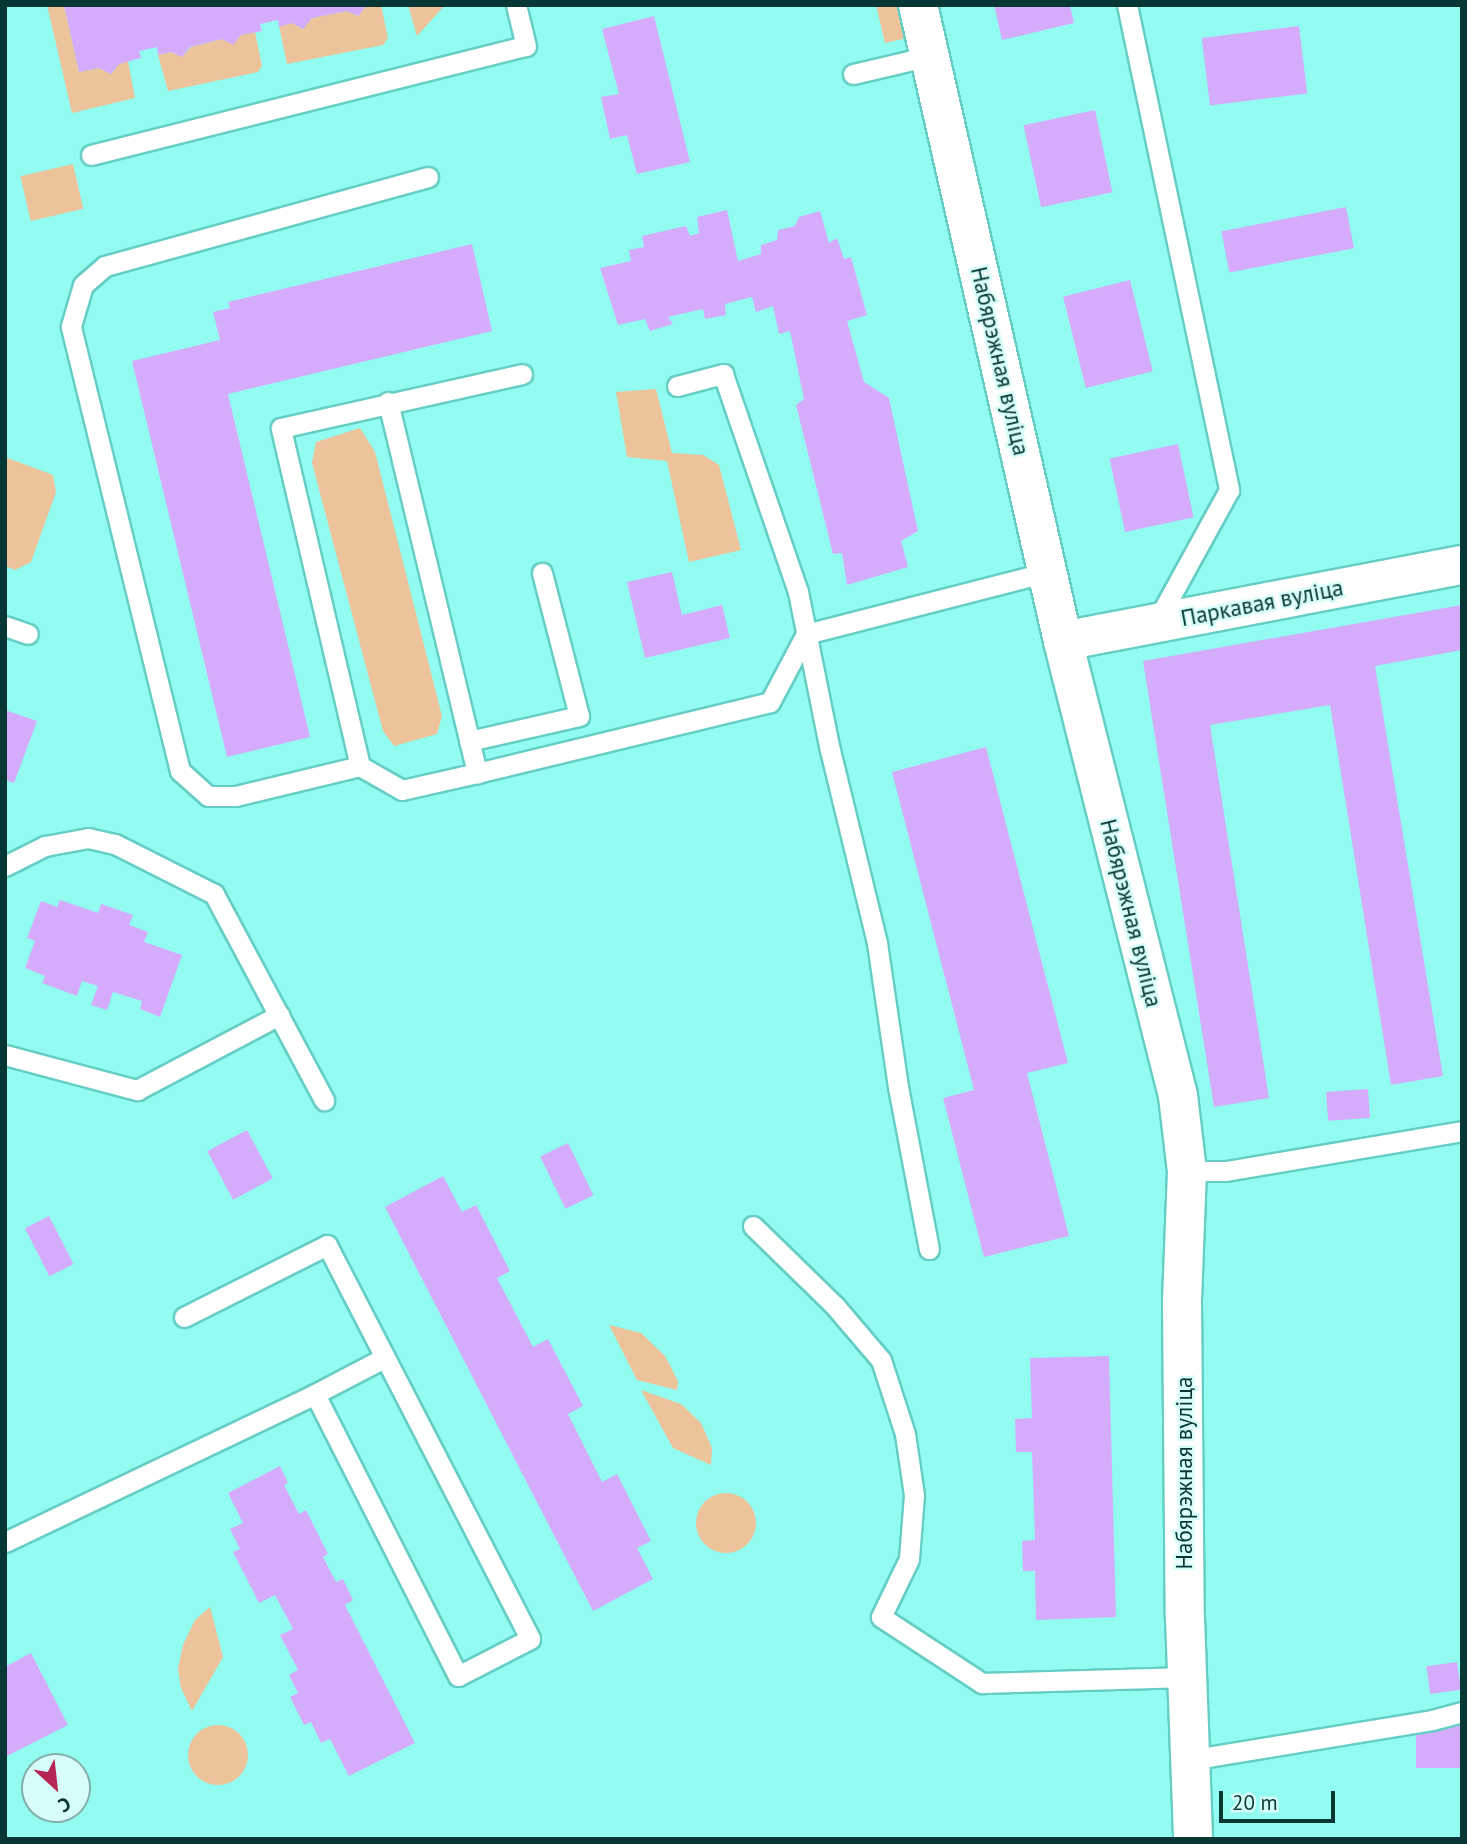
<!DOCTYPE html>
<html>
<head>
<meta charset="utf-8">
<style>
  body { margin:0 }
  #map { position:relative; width:1467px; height:1844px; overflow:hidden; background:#93fcf1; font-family:"PT Sans",sans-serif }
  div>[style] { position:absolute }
  .green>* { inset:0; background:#ecc39a; transform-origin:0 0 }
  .round { border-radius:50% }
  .building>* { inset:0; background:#d4acfb; transform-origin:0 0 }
  .roads { filter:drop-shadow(2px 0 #65cec4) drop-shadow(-2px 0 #65cec4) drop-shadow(0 2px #65cec4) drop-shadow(0 -2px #65cec4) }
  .lane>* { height:19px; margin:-9.5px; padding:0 9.5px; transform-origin:9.5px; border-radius:9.5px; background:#fff }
  .street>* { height:38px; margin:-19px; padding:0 19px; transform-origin:19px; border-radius:19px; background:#fff }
  .secondary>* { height:38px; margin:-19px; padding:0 19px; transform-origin:19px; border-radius:19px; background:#fff }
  span { translate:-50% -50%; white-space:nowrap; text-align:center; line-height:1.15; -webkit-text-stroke:5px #d7fdf8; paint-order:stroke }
  .street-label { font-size:23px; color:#063734 }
  .frame { position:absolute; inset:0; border:7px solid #063734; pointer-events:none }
  .north { position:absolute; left:21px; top:1753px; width:70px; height:70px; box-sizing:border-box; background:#d7fdf8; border:2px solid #83aeaa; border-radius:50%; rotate:153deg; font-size:19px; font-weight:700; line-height:28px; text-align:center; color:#063734 }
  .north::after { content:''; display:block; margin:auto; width:24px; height:32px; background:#b52655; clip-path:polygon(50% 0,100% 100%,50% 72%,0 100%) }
  .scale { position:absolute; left:1219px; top:1791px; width:116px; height:32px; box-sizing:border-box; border:4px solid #063734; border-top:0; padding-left:9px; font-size:21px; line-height:24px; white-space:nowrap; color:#063734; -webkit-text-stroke:5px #d7fdf8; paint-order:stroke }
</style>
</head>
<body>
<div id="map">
  <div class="green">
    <div style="clip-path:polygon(47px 5px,64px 5px,79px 72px,99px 68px,111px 74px,119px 64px,128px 61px,135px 98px,72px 113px)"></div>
    <div style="clip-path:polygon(381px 5px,388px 38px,383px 45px,287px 64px,279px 26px,292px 23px,303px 29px,312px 18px,347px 11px,358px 16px,366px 6px)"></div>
    <div style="clip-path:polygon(408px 5px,445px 5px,417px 36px)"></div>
    <div style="clip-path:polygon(876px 5px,903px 5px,911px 37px,885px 43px)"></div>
    <div style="clip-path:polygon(255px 32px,262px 66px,258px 72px,168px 91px,158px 55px,171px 52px,182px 57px,191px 47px,222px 39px,233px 44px,241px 35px)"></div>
    <div style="left:73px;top:164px;width:46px;height:54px;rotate:77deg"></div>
    <div style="clip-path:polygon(656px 389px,672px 453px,703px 455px,719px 465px,741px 550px,689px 562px,667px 461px,627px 457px,616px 392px)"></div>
    <div style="clip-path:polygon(360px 428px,375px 452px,442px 716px,437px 734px,394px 746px,383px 731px,312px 463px,316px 442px)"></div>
    <div style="clip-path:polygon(5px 457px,53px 475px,56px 492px,31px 562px,15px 570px,5px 566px)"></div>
    <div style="clip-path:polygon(609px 1325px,641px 1333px,665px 1356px,678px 1381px,677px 1390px,637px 1380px)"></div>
    <div style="clip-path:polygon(641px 1390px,681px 1404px,701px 1423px,712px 1448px,711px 1465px,673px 1448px)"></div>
    <div class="round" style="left:696px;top:1493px;width:60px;height:60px"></div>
    <div style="clip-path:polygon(210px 1607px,223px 1657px,192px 1711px,181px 1688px,178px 1669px,183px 1645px,195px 1620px)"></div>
    <div class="round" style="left:188px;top:1725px;width:60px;height:60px"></div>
  </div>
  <div class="building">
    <div style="clip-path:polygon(64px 5px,367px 5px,358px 16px,347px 11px,312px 18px,303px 29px,292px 23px,279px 27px,278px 20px,260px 24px,262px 31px,241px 35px,233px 45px,222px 39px,190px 47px,182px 57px,171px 52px,158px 55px,157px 47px,139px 51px,141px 58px,119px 64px,111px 74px,99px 68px,79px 72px)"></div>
    <div style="clip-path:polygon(994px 5px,1070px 5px,1074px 23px,1002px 40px)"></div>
    <div style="clip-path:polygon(654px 16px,690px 162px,637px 174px,627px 135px,610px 139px,601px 97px,619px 94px,602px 29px)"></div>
    <div style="left:1299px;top:26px;width:68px;height:98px;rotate:83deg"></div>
    <div style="left:1095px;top:110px;width:84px;height:73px;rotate:78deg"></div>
    <div style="left:1346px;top:207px;width:42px;height:127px;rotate:79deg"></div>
    <div style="clip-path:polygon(727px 210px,738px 261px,761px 254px,761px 245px,777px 240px,778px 230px,795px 226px,799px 217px,820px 211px,829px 243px,837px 238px,844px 259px,851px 257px,867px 315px,847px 321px,864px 382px,889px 398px,918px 531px,901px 541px,908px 567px,847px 585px,842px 553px,833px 554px,796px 405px,804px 399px,790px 331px,779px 334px,773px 306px,756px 312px,752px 297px,725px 304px,726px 315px,705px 319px,703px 309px,668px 317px,673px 324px,650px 331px,645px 319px,618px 325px,600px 268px,631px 261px,629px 250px,644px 247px,642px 236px,686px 226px,690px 236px,699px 233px,697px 217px)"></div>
    <div style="clip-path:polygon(472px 244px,492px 331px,228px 394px,310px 737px,227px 757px,132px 361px,220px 340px,213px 312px,230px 308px,228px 302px)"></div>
    <div style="left:1130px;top:280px;width:94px;height:69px;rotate:76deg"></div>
    <div style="left:1178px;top:444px;width:75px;height:70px;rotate:78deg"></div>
    <div style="clip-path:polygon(672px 572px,682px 615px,722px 605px,730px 638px,645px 658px,627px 582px)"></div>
    <div style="clip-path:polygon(1462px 605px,1462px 650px,1375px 666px,1443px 1076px,1391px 1085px,1330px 705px,1210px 725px,1269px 1098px,1214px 1107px,1143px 661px)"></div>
    <div style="clip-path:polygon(5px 710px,37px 721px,14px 783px,5px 780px)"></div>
    <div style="clip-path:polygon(986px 747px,1068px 1063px,1027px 1073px,1069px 1236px,984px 1257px,943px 1098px,974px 1090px,892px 772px)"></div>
    <div style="clip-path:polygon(60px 900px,98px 913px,101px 904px,133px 915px,129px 925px,148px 932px,144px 942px,182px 955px,160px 1017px,140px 1009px,142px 1001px,113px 992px,107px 1010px,91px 1005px,98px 986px,82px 981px,77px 996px,42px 983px,45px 976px,25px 968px,35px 941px,27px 938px,41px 901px,57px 907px)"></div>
    <div style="left:1368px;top:1089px;width:29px;height:42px;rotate:86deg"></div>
    <div style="left:247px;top:1130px;width:55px;height:45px;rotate:62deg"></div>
    <div style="left:568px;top:1143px;width:58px;height:31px;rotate:64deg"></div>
    <div style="clip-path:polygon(443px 1176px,462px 1212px,476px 1205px,510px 1271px,497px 1278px,533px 1347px,548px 1339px,583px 1406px,568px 1414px,602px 1482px,617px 1474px,651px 1541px,637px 1548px,653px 1579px,593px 1611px,385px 1207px)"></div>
    <div style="left:49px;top:1216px;width:54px;height:27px;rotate:63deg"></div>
    <div style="clip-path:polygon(1109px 1356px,1116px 1617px,1036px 1620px,1035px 1571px,1023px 1571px,1022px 1541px,1035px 1540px,1032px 1452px,1016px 1452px,1015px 1419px,1032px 1418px,1030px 1358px)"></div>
    <div style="clip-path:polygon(280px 1466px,288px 1483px,284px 1485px,299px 1514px,306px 1510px,328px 1554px,323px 1557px,336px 1582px,343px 1579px,353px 1600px,345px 1605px,415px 1743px,349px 1776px,330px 1739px,321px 1743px,311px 1722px,304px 1725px,290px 1697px,298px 1693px,289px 1675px,298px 1670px,280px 1635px,293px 1629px,275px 1595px,259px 1603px,233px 1552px,240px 1549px,230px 1529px,243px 1523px,228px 1493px)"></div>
    <div style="clip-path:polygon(31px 1653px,68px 1725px,5px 1757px,5px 1667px)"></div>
    <div style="left:1457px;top:1662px;width:28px;height:31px;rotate:82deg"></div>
    <div style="left:1462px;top:1725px;width:43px;height:46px;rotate:90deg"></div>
  </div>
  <div class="roads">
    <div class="lane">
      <div style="left:1127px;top:5px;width:496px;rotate:78.1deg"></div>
      <div style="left:1229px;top:490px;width:152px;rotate:118.8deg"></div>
      <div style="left:853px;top:74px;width:79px;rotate:-13.2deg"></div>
      <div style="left:91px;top:155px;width:448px;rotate:-14.1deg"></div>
      <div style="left:526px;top:46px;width:42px;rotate:-103.7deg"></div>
      <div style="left:677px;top:386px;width:48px;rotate:-14.6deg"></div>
      <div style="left:723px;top:374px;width:231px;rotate:71deg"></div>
      <div style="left:798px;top:592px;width:161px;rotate:78.6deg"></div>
      <div style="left:830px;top:750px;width:199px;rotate:76.3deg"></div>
      <div style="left:877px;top:943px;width:146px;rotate:81.7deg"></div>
      <div style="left:898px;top:1087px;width:165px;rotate:79.2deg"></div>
      <div style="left:388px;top:402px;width:382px;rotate:76.5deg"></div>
      <div style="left:477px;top:773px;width:301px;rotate:-13.6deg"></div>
      <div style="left:770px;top:702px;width:77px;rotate:-62.1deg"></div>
      <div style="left:806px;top:634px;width:250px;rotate:-14.4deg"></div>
      <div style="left:5px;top:626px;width:24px;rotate:19deg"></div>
      <div style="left:469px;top:741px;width:113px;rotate:-12.8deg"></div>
      <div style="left:579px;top:716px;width:148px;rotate:-104.5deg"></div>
      <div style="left:360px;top:766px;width:128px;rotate:166.4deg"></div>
      <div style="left:236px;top:796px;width:28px;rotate:180deg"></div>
      <div style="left:208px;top:796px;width:38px;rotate:-138deg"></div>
      <div style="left:180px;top:771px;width:458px;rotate:-103.8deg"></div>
      <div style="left:71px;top:326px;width:43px;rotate:-73.7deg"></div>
      <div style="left:83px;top:285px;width:29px;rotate:-41deg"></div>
      <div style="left:105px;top:266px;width:335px;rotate:-15.4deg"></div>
      <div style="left:477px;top:773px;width:77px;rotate:167.2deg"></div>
      <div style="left:402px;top:790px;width:48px;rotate:-150.3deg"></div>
      <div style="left:360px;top:766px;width:347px;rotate:-103.2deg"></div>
      <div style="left:281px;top:428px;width:247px;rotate:-12.6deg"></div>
      <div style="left:5px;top:866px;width:45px;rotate:-26.6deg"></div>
      <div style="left:45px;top:846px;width:44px;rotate:-10.5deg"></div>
      <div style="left:88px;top:838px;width:28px;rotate:13deg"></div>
      <div style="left:115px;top:844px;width:111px;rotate:26.8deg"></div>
      <div style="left:214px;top:894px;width:234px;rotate:61.9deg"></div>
      <div style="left:5px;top:1055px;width:137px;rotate:14.9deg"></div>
      <div style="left:137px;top:1090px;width:161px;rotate:-27.8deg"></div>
      <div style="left:1187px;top:1171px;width:39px"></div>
      <div style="left:1226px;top:1171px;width:239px;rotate:-9.6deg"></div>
      <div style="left:753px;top:1226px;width:115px;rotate:44.3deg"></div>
      <div style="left:835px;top:1306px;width:71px;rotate:49.6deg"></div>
      <div style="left:881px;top:1360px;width:78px;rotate:72deg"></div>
      <div style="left:905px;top:1434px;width:62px;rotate:81.6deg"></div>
      <div style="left:914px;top:1495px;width:64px;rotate:94.5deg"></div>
      <div style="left:909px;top:1559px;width:64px;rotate:115.8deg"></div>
      <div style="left:881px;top:1617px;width:121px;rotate:33.2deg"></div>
      <div style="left:982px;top:1683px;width:205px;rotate:-1.7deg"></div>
      <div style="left:184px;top:1317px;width:160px;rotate:-26.7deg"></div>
      <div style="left:327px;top:1245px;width:443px;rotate:62.7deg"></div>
      <div style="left:530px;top:1639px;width:81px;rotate:152.8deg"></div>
      <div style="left:458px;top:1676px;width:316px;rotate:-116.9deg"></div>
      <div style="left:5px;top:1542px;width:344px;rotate:-25.5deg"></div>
      <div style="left:315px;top:1394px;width:78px;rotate:-27.6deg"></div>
      <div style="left:1189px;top:1760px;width:246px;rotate:-9.3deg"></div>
      <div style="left:1432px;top:1720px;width:31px;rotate:-15deg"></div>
    </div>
    <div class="street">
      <div style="left:1063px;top:641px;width:406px;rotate:-10.8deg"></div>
    </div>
    <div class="secondary">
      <div style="left:918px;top:5px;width:652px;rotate:77.16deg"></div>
      <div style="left:1063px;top:641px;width:469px;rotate:75.8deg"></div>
      <div style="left:1178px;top:1096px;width:76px;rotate:83.2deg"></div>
      <div style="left:1187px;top:1171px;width:132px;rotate:92.2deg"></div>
      <div style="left:1182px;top:1303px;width:315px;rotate:89.5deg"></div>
      <div style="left:1185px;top:1618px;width:221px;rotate:87.9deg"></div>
    </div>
  </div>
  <div class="street-label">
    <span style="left:1000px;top:361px;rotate:77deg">Набярэжная вуліца</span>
    <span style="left:1262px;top:603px;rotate:-11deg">Паркавая вуліца</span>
    <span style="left:1131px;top:913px;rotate:76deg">Набярэжная вуліца</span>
    <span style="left:1184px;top:1473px;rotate:-90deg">Набярэжная вуліца</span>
  </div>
  <div class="frame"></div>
  <div class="north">С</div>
  <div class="scale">20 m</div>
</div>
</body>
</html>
